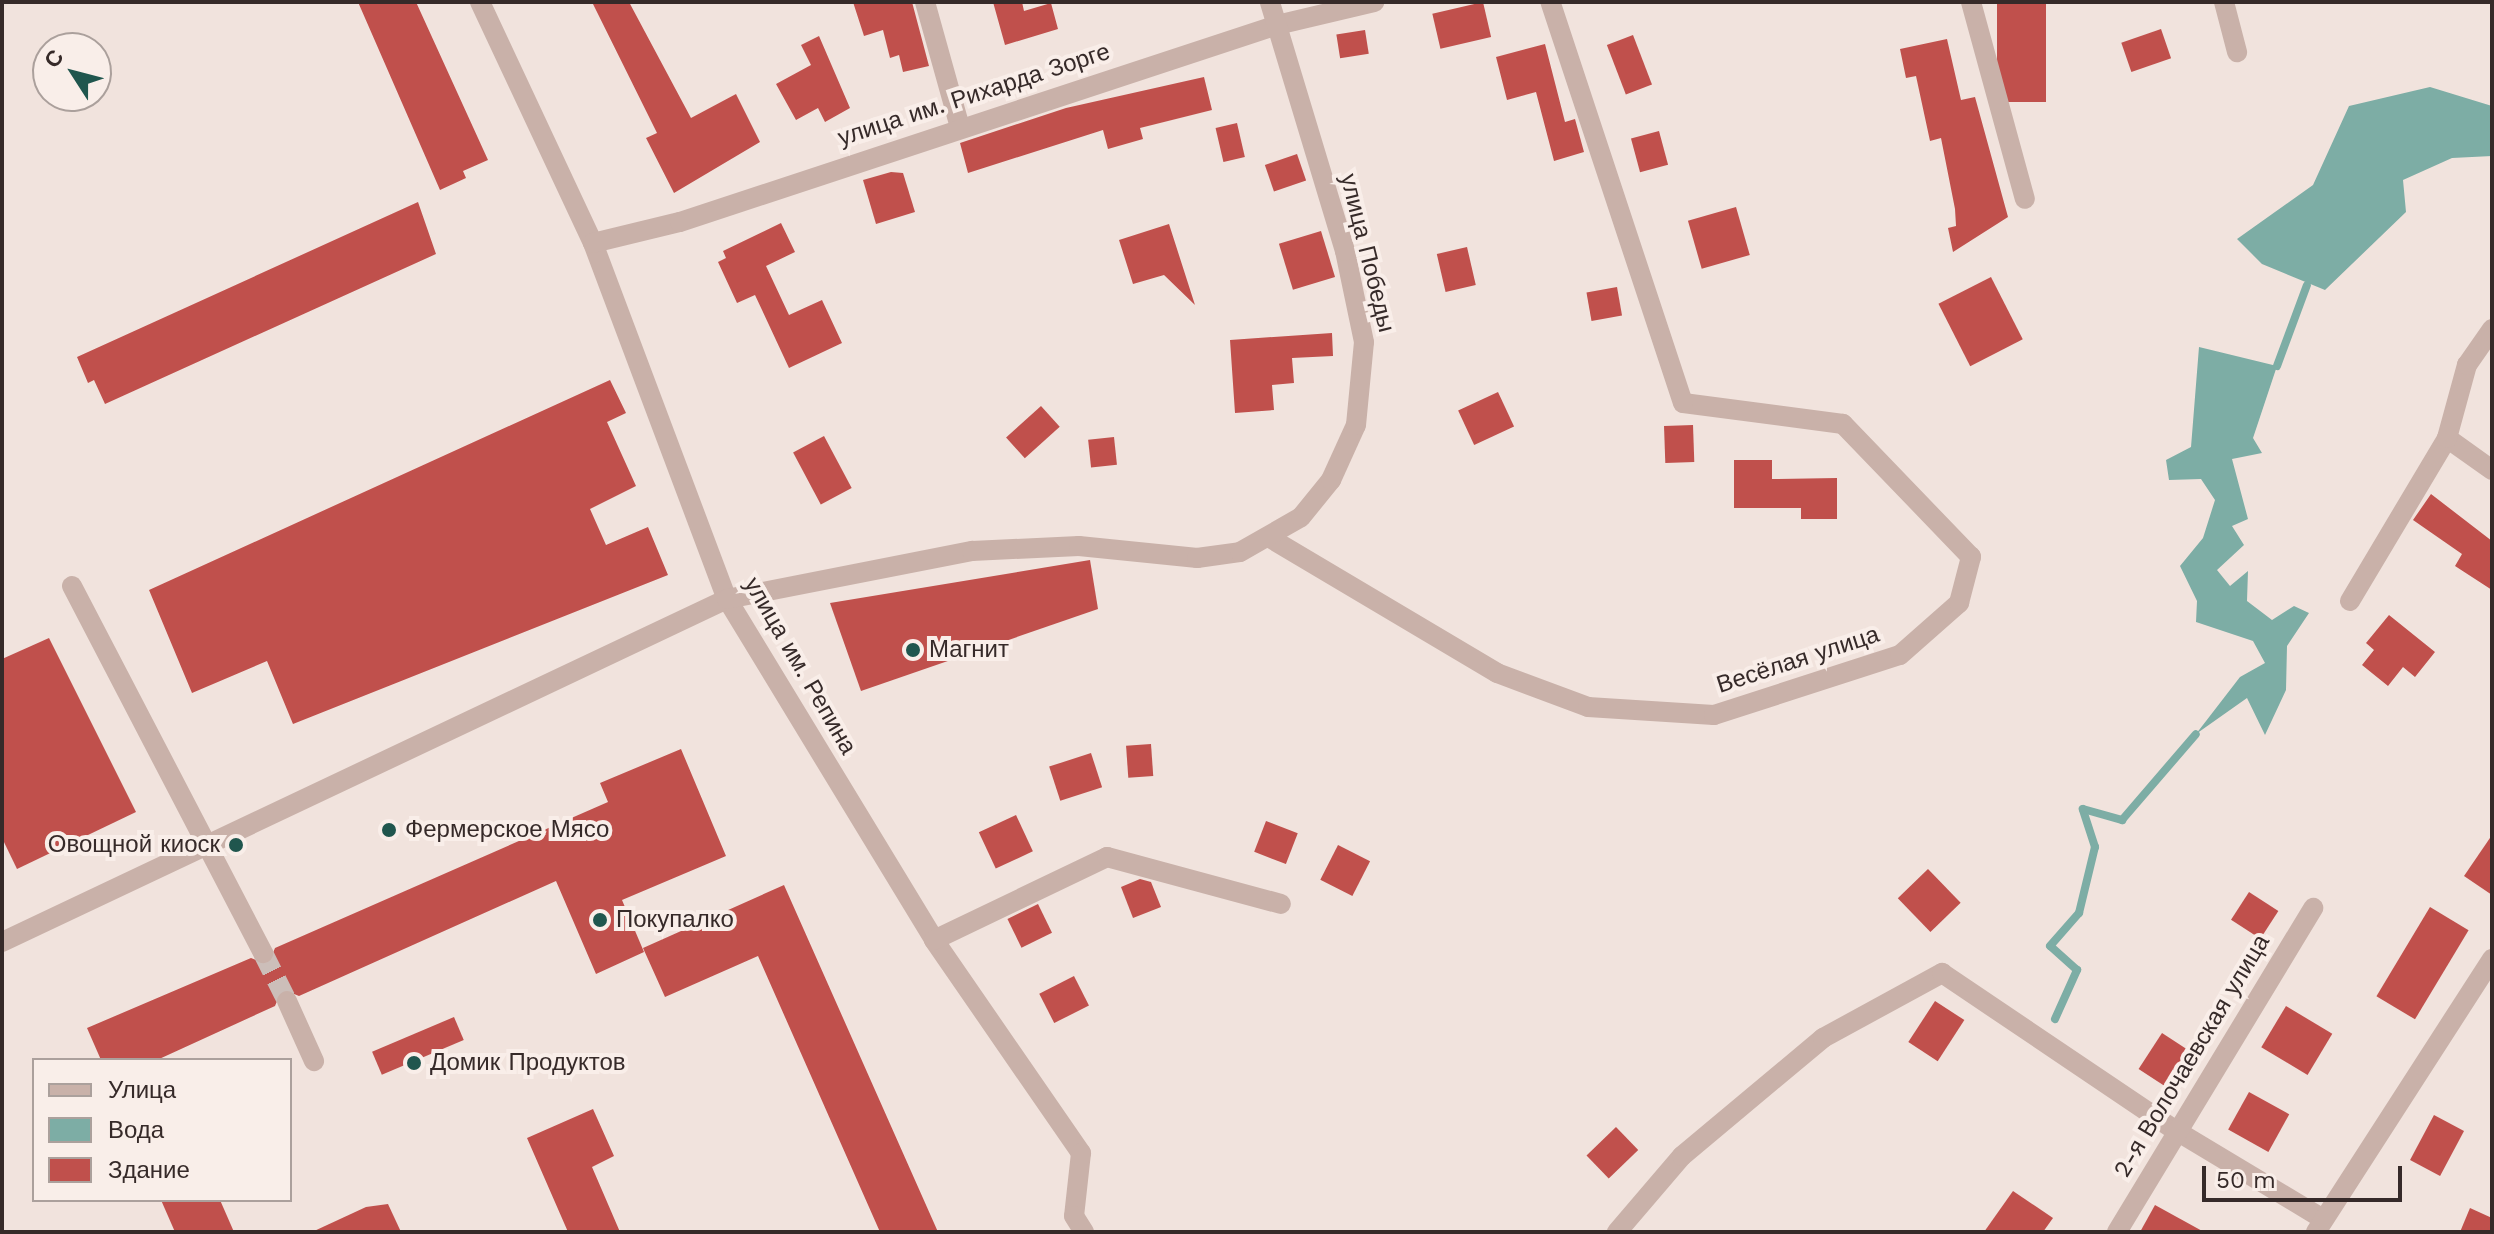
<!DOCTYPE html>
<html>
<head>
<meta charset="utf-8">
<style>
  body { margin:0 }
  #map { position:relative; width:2494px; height:1234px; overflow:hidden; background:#f1e3dd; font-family:"Work Sans",sans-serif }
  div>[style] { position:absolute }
  .water>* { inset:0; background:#7dada5 }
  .stream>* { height:8px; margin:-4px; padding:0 4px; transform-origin:4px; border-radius:4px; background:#7dada5 }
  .building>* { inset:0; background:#c0504c; transform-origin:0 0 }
  .minor-tunnel>* { height:20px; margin-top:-10px; transform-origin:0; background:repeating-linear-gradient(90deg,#ccbeb9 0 20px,transparent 0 30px) }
  .minor>* { height:20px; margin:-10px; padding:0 10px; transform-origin:10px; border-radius:10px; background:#c9b1a9 }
  .dots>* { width:22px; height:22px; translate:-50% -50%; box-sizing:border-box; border:4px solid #f9eee9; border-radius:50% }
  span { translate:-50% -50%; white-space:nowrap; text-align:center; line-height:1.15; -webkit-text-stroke:8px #f9eee9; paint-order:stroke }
  .street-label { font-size:24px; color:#362a29 }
  .poi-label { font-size:24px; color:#362a29 }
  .left { translate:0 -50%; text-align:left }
  .right { translate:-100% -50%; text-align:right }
  .frame { position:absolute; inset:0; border:4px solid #362a29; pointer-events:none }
  .legend { position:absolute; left:32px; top:1058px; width:260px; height:144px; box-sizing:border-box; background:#f9eee9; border:2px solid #aba09c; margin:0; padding:10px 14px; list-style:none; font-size:24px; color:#362a29 }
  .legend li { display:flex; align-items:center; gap:16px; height:40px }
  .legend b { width:40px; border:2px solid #aba09c }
  .north { position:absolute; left:32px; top:32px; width:80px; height:80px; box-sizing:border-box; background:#f9eee9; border:2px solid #aba09c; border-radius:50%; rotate:306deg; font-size:22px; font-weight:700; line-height:32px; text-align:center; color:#362a29 }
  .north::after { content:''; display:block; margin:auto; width:28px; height:36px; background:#20564e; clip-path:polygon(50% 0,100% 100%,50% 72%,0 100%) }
  .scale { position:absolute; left:2202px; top:1166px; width:200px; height:36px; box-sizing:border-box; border:4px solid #362a29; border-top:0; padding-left:10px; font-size:24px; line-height:28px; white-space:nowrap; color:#362a29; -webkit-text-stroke:6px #f9eee9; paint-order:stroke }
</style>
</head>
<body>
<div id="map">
  <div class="water">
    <div style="clip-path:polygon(2430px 87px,2492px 106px,2492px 156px,2452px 158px,2403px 180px,2406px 212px,2325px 290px,2262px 264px,2237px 239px,2313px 185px,2349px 106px)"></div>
    <div style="clip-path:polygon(2199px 347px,2277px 366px,2253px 438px,2262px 453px,2232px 459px,2248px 519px,2232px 526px,2244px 545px,2217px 570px,2230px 586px,2248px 571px,2247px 601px,2272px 620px,2294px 606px,2309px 613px,2287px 646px,2286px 690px,2265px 735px,2247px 698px,2196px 734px,2240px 677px,2265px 663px,2253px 641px,2196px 622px,2197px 601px,2180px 566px,2203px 538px,2215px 500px,2201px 479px,2169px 480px,2166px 460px,2191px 447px)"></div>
  </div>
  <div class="stream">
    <div style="left:2277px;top:366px;width:86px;rotate:-69.7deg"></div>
    <div style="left:2055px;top:1019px;width:54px;rotate:-65.8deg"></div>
    <div style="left:2077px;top:970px;width:36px;rotate:-138deg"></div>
    <div style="left:2050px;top:946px;width:44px;rotate:-48.7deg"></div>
    <div style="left:2079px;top:913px;width:68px;rotate:-76.4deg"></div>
    <div style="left:2095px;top:847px;width:40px;rotate:-108deg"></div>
    <div style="left:2083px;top:809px;width:41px;rotate:15.8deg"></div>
    <div style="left:2122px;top:820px;width:113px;rotate:-49.3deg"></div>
  </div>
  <div class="building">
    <div style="clip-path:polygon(358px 2px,416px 2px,488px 160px,463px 171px,466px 178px,440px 190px)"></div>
    <div style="clip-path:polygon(592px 2px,629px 2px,691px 118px,736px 94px,760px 142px,674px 193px,646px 138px,657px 133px)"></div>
    <div style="clip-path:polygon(853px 2px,912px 2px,929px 66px,903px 72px,899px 55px,890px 58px,883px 30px,864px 36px)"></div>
    <div style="clip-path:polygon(993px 2px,1022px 2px,1024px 11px,1051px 3px,1058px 29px,1005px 45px)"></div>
    <div style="left:1483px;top:2px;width:36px;height:52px;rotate:77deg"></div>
    <div style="left:1997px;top:2px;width:49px;height:100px"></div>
    <div style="left:2161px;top:29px;width:31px;height:42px;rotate:71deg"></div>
    <div style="left:1365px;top:30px;width:24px;height:29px;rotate:81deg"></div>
    <div style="left:1633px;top:35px;width:53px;height:28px;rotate:69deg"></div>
    <div style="clip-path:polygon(819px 36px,850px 108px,825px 122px,818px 108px,796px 120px,776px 84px,811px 65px,801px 45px)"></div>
    <div style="clip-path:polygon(1947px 39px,1961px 100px,1975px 97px,2008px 217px,1953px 252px,1948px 228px,1956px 226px,1955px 209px,1941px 138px,1930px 141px,1916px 76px,1906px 78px,1900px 49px)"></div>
    <div style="clip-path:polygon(1545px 44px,1565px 122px,1575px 119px,1584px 152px,1554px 161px,1536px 92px,1507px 100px,1496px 57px)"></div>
    <div style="clip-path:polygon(1204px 77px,1212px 110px,1140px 128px,1143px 139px,1108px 149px,1103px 130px,968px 173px,960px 143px,1066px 108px)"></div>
    <div style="left:1237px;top:123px;width:35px;height:22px;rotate:77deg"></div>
    <div style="left:1659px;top:131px;width:35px;height:29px;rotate:75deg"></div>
    <div style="left:1297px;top:154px;width:28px;height:34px;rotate:71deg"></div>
    <div style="clip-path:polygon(891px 172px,903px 173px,915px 212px,876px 224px,863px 180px)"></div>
    <div style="clip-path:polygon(418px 202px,436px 254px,105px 404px,94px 380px,88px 383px,77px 357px)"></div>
    <div style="left:1736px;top:207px;width:50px;height:50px;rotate:74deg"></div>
    <div style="clip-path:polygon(781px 223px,795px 252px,766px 266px,789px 315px,822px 300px,842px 343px,789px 368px,755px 295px,737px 303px,718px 262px,726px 258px,723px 251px)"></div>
    <div style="clip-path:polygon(1169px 224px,1195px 305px,1164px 275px,1133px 284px,1119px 240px)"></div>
    <div style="left:1321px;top:231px;width:48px;height:44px;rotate:73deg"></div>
    <div style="left:1467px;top:247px;width:39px;height:31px;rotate:77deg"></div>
    <div style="left:1991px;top:277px;width:70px;height:59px;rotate:63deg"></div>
    <div style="left:1617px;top:287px;width:29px;height:31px;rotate:80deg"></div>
    <div style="clip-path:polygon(1332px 333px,1333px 356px,1292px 358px,1294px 383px,1272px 385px,1274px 410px,1235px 413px,1230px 340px)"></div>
    <div style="clip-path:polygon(610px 380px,626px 413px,607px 422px,636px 486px,590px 509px,606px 545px,648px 527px,668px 575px,293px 724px,267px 661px,192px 693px,149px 590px)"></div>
    <div style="left:1498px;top:392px;width:38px;height:44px;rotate:65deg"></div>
    <div style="left:1041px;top:406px;width:28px;height:47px;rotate:48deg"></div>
    <div style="left:1693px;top:425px;width:37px;height:29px;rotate:88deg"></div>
    <div style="left:824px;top:436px;width:59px;height:35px;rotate:62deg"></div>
    <div style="left:1114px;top:437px;width:28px;height:26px;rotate:84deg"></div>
    <div style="clip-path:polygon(1734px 460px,1772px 460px,1772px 479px,1837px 478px,1837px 519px,1801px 519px,1801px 508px,1734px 508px)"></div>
    <div style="clip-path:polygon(2431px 494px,2492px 541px,2492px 590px,2455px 566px,2462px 554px,2413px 520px)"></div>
    <div style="clip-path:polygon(1090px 560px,1098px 609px,861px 691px,830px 603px)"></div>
    <div style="clip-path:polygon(2389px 615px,2435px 652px,2415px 677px,2403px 667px,2388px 686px,2362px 665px,2374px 650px,2366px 643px)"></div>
    <div style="clip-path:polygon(49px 638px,136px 812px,17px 869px,2px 838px,2px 659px)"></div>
    <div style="left:1151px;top:744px;width:32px;height:25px;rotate:86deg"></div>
    <div style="clip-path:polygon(681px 749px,726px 856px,622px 900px,644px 952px,596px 974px,556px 881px,299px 996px,282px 989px,275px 1006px,157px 1060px,101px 1060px,87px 1028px,251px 958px,268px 965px,275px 948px,608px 802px,600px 783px)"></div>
    <div style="left:1091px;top:753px;width:36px;height:44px;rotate:72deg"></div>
    <div style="left:1016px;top:815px;width:40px;height:41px;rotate:65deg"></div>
    <div style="left:1266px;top:821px;width:34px;height:33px;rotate:21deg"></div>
    <div style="clip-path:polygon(2492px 835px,2492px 895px,2464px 876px)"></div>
    <div style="left:1338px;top:845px;width:36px;height:39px;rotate:27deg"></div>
    <div style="left:1928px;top:869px;width:47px;height:42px;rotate:46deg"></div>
    <div style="clip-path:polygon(1140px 879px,1151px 882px,1161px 907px,1133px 918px,1121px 887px)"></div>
    <div style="clip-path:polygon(784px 885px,938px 1232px,880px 1232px,758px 956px,665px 997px,643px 948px)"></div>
    <div style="left:2249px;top:892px;width:35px;height:33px;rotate:33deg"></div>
    <div style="left:1038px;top:904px;width:32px;height:34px;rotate:64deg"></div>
    <div style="left:2430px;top:907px;width:45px;height:104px;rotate:31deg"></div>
    <div style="left:1074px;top:976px;width:33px;height:39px;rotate:63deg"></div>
    <div style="left:1935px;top:1001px;width:35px;height:49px;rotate:33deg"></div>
    <div style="left:2286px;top:1006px;width:54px;height:48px;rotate:31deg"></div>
    <div style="left:454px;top:1017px;width:25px;height:89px;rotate:67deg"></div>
    <div style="left:2162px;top:1033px;width:37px;height:43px;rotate:33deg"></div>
    <div style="left:2249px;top:1092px;width:46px;height:43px;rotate:29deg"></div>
    <div style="clip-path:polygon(593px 1109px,614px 1156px,592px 1167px,620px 1232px,568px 1232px,527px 1138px)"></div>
    <div style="left:2434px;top:1115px;width:34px;height:51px;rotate:28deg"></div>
    <div style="left:1616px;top:1127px;width:32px;height:41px;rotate:46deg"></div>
    <div style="clip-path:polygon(2013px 1191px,2053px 1218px,2043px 1232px,1984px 1232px)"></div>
    <div style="clip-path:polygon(161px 1200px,220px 1200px,234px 1232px,175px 1232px)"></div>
    <div style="clip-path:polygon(388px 1204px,401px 1232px,312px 1232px,366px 1207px)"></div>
    <div style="clip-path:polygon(2155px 1205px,2204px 1232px,2140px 1232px)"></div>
    <div style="clip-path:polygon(2470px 1208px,2492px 1218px,2492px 1232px,2460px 1232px)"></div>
  </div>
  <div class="minor-tunnel">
    <div style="left:263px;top:953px;width:54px;rotate:63.4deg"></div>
  </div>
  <div class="minor">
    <div style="left:480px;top:2px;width:266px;rotate:64.9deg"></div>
    <div style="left:593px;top:243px;width:380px;rotate:69.4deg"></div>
    <div style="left:727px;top:599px;width:399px;rotate:58.7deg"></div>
    <div style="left:934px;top:940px;width:259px;rotate:55.4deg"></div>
    <div style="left:1081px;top:1153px;width:63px;rotate:96.3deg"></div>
    <div style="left:1074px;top:1216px;width:19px;rotate:58deg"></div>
    <div style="left:925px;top:2px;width:127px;rotate:74.4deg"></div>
    <div style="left:1971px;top:2px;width:204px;rotate:74.7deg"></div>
    <div style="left:2224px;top:2px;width:52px;rotate:75.4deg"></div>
    <div style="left:593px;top:243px;width:89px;rotate:-13.6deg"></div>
    <div style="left:680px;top:222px;width:629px;rotate:-18.26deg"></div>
    <div style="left:1277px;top:25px;width:100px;rotate:-13.3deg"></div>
    <div style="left:2447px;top:438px;width:55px;rotate:35.4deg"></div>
    <div style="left:1270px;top:538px;width:264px;rotate:30.7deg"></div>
    <div style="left:1497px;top:673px;width:97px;rotate:20.5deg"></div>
    <div style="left:1588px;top:707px;width:126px;rotate:3.6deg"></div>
    <div style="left:1714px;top:715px;width:195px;rotate:-17.9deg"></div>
    <div style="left:1900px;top:655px;width:79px;rotate:-41.4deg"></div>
    <div style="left:1959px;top:603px;width:48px;rotate:-75.4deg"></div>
    <div style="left:1971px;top:557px;width:185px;rotate:-133.9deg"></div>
    <div style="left:1843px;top:424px;width:161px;rotate:-172.5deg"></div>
    <div style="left:1683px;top:403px;width:422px;rotate:-108.3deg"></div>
    <div style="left:72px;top:586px;width:414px;rotate:62.5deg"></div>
    <div style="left:2350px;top:601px;width:190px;rotate:-59.2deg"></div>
    <div style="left:2447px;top:438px;width:76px;rotate:-74.7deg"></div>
    <div style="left:2467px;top:365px;width:44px;rotate:-55.2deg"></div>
    <div style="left:934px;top:940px;width:192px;rotate:-25.6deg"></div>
    <div style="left:1107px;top:857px;width:180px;rotate:15.1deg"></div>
    <div style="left:2px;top:942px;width:802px;rotate:-25.32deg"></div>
    <div style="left:727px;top:599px;width:250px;rotate:-11.1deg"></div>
    <div style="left:972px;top:551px;width:107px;rotate:-2.7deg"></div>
    <div style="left:1079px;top:546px;width:119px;rotate:5.8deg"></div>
    <div style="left:1197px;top:558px;width:43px;rotate:-7.9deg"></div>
    <div style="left:1240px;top:552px;width:70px;rotate:-29.8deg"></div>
    <div style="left:1301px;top:517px;width:48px;rotate:-51deg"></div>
    <div style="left:1331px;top:480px;width:60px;rotate:-65.6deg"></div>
    <div style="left:1356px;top:425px;width:83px;rotate:-84.5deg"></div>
    <div style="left:1364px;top:342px;width:93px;rotate:-101.8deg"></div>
    <div style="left:1345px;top:251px;width:260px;rotate:-106.8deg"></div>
    <div style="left:287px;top:1001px;width:66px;rotate:65.8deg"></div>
    <div style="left:1617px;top:1232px;width:100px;rotate:-49.5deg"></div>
    <div style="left:1682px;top:1156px;width:184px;rotate:-39.9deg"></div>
    <div style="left:1823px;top:1038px;width:136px;rotate:-28.6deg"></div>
    <div style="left:1942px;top:973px;width:281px;rotate:34deg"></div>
    <div style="left:2175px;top:1130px;width:173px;rotate:31deg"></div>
    <div style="left:2117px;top:1232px;width:379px;rotate:-58.8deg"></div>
    <div style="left:2316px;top:1232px;width:325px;rotate:-57.2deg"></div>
  </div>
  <div class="dots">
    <div style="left:913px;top:650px;background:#20564e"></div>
    <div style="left:389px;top:830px;background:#20564e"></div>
    <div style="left:236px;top:845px;background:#20564e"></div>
    <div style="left:600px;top:920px;background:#20564e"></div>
    <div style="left:414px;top:1063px;background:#20564e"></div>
  </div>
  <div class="street-label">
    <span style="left:974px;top:95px;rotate:-18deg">улица им. Рихарда Зорге</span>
    <span style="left:1367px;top:253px;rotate:76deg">улица Победы</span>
    <span style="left:1798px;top:660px;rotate:-18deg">Весёлая улица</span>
    <span style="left:800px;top:666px;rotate:60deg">улица им. Репина</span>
    <span style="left:2192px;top:1056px;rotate:-59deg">2-я Волочаевская улица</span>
  </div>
  <div class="poi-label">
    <span class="left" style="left:929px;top:650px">Магнит</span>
    <span class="left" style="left:405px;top:830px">Фермерское Мясо</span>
    <span class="right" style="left:220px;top:845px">Овощной киоск</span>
    <span class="left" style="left:616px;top:920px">Покупалко</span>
    <span class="left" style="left:430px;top:1063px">Домик Продуктов</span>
  </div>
  <div class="frame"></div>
  <ul class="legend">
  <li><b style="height:10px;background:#c9b1a9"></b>Улица</li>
  <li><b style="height:22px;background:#7dada5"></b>Вода</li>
  <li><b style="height:22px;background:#c0504c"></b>Здание</li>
  </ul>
  <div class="north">С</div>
  <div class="scale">50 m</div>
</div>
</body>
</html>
